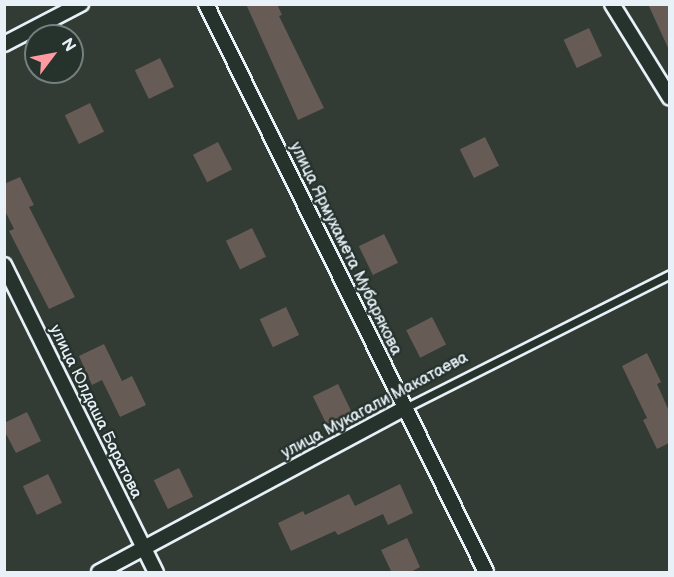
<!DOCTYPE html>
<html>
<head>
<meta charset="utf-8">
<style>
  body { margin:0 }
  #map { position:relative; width:674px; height:577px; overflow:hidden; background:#333b35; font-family:"Balsamiq Sans",sans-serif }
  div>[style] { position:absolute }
  .building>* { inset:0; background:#675b56; transform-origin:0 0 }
  .roads { filter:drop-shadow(2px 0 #e8f1f8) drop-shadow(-2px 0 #e8f1f8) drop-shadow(0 2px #e8f1f8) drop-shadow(0 -2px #e8f1f8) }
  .lane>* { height:7px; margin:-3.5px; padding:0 3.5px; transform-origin:3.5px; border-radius:3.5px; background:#26332d }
  .street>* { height:14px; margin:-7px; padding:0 7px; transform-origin:7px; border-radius:7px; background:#26332d }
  span { translate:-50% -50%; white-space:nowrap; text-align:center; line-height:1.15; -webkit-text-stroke:5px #26332d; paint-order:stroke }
  .street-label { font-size:16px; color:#e8f1f8 }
  .frame { position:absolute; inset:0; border:6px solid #e8f1f8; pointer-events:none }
  .north { position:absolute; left:24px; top:24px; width:60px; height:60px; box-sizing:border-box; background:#26332d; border:2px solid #747f7e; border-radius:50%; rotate:58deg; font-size:16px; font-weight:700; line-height:24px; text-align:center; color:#e8f1f8 }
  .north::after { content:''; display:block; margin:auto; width:21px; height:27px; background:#ff9aa2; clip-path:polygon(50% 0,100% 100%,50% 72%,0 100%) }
</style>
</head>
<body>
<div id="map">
  <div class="building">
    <div style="clip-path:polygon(246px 4px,277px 4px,282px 15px,279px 16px,324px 108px,298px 120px)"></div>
    <div style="clip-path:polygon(648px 4px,669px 4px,669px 50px)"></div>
    <div style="left:589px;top:28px;width:31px;height:28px;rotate:65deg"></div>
    <div style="left:160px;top:58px;width:32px;height:28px;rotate:64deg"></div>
    <div style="left:90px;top:103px;width:32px;height:28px;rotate:64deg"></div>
    <div style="left:485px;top:137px;width:32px;height:28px;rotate:64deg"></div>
    <div style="left:218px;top:142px;width:31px;height:28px;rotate:63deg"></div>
    <div style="clip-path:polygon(20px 177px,34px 205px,29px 207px,75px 297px,49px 309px,9px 231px,14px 229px,4px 209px,4px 184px)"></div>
    <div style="left:252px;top:228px;width:32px;height:29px;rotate:64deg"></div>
    <div style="left:384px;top:234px;width:32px;height:28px;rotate:64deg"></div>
    <div style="left:286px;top:307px;width:31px;height:29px;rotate:65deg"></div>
    <div style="left:432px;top:317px;width:31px;height:29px;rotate:63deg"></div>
    <div style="clip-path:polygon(104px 344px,122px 381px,132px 376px,146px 405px,120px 417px,102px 380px,92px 385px,79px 356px)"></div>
    <div style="clip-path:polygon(647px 353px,661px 382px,657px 384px,669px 411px,669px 443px,657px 449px,643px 420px,647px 418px,622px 366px)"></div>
    <div style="left:338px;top:384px;width:32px;height:28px;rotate:64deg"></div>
    <div style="clip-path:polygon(27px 412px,41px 441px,16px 453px,4px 430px,4px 423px)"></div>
    <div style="left:179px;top:468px;width:32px;height:28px;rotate:64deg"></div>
    <div style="left:48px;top:474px;width:32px;height:28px;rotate:64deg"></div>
    <div style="clip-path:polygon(400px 484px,413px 513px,388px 525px,383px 514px,338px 535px,335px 531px,291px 551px,278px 523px,303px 511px,305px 515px,349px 494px,355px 506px)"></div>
    <div style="clip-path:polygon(407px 538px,420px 567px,409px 573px,392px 573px,381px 550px)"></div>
  </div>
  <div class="roads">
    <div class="lane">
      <div style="left:405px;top:408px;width:297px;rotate:-26.8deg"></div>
    </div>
    <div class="street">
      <div style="left:206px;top:4px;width:633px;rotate:63.76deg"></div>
      <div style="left:612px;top:4px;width:110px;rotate:58.3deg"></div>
      <div style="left:4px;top:44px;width:87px;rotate:-27.5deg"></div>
      <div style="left:4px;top:265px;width:343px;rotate:63.7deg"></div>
      <div style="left:99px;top:572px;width:347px;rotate:-28.2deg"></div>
    </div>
  </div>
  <div class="street-label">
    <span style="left:345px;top:249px;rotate:64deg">улица Ярмухамета Мубарякова</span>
    <span style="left:375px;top:406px;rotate:-28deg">улица Мукагали Макатаева</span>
    <span style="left:95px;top:412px;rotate:64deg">улица Юлдаша Баратова</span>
  </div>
  <div class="frame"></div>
  <div class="north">N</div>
</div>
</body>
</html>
